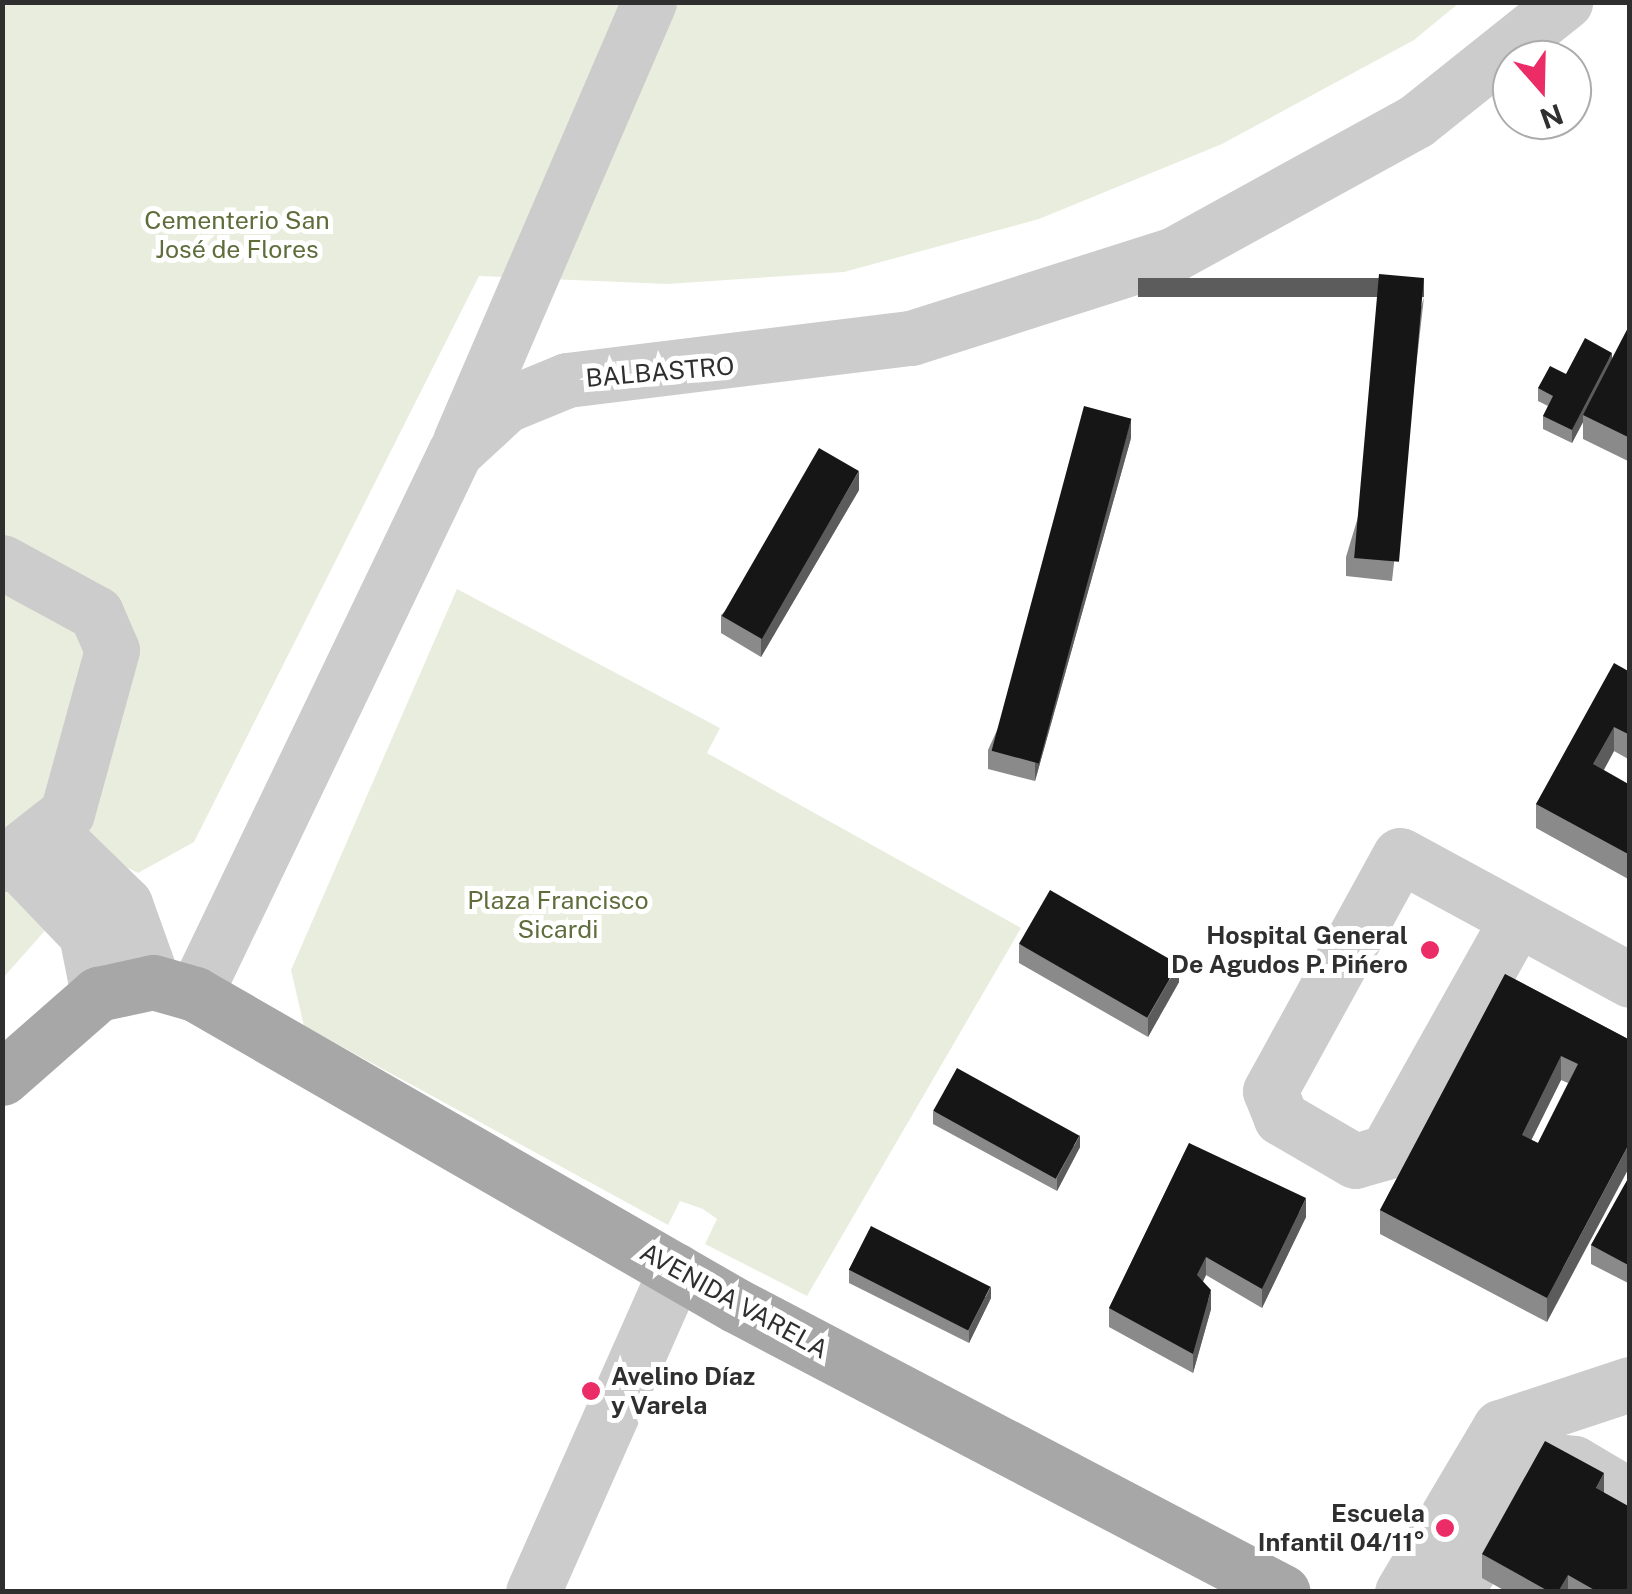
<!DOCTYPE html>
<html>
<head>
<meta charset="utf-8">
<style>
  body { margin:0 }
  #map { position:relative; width:1632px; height:1594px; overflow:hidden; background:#fff; font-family:"Public Sans",sans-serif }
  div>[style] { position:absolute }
  .green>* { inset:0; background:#e9eddd }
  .minor>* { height:55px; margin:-27.5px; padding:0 27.5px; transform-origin:27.5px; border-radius:27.5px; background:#ccc }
  .major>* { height:55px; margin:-27.5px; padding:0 27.5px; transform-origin:27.5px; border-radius:27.5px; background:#a7a7a7 }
  .wall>* { inset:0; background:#8a8a8a }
  .shaded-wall>* { inset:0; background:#5c5c5c; transform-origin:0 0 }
  .building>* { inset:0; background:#161616; transform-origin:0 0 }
  .dots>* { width:28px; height:28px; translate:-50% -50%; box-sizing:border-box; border:5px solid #fff; border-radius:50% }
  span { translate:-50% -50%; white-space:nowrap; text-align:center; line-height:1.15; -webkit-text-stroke:10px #fff; paint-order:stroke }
  .park-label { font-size:25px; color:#5e6d3b }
  .street-label { font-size:25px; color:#2f2f2f }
  .poi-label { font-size:25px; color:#2f2f2f; font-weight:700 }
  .right { translate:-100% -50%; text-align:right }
  .left { translate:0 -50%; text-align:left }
  .frame { position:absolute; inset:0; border:5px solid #2f2f2f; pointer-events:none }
  .north { position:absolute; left:1492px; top:40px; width:100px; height:100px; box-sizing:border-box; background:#fff; border:2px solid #acacac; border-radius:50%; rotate:160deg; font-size:28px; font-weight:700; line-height:40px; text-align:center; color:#2f2f2f }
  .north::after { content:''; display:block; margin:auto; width:35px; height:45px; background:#eb2c66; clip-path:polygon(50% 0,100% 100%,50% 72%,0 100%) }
</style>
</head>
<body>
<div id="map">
  <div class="green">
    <div style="clip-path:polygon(3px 3px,1459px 3px,1414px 40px,1222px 144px,1039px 219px,844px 272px,667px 284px,479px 276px,194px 842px,138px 873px,95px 851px,57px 917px,3px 978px)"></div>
    <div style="clip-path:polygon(457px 589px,720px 728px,707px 753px,1021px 928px,807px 1296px,705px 1244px,717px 1219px,703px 1209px,680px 1201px,668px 1225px,304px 1026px,291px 970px)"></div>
  </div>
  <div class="minor">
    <div style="left:460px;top:441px;width:478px;rotate:-66.7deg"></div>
    <div style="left:2px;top:562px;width:107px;rotate:28.5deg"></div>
    <div style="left:96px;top:613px;width:40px;rotate:66.6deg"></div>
    <div style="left:112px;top:650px;width:169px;rotate:105.4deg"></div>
    <div style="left:67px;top:813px;width:83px;rotate:141.9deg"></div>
    <div style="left:49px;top:830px;width:106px;rotate:44.2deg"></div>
    <div style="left:125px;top:904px;width:83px;rotate:70.3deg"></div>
    <div style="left:15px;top:860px;width:103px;rotate:46.2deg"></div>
    <div style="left:86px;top:934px;width:61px;rotate:78.7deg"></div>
    <div style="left:1517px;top:919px;width:267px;rotate:119.3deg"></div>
    <div style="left:1386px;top:1152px;width:32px;rotate:164deg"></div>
    <div style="left:1355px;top:1161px;width:86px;rotate:-149.8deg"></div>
    <div style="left:1281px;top:1118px;width:29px;rotate:-112deg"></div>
    <div style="left:1270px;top:1091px;width:269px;rotate:-61.2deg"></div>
    <div style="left:1400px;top:855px;width:262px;rotate:28.5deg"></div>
    <div style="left:195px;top:994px;width:601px;rotate:-64.37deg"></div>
    <div style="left:455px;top:452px;width:69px;rotate:-42.7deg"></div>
    <div style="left:506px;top:405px;width:66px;rotate:-22.3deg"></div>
    <div style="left:567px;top:380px;width:347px;rotate:-7deg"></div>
    <div style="left:911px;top:338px;width:276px;rotate:-17.7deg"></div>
    <div style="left:1174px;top:254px;width:276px;rotate:-28.8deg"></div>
    <div style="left:1416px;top:121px;width:191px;rotate:-38.6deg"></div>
    <div style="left:533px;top:1592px;width:352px;rotate:-66.1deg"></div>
    <div style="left:1402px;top:1592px;width:192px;rotate:-59.3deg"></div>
    <div style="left:1500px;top:1427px;width:137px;rotate:-18.3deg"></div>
    <div style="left:1455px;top:1592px;width:137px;rotate:-58.4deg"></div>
    <div style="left:1527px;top:1475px;width:24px;rotate:-38deg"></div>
    <div style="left:1546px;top:1460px;width:28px;rotate:6deg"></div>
    <div style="left:1574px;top:1463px;width:65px;rotate:30.5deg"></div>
  </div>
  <div class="major">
    <div style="left:2px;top:1078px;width:128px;rotate:-41.2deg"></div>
    <div style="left:98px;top:994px;width:56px;rotate:-12.3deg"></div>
    <div style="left:153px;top:982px;width:44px;rotate:15.9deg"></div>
    <div style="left:195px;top:994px;width:625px;rotate:29.93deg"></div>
    <div style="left:737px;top:1306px;width:616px;rotate:27.65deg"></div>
  </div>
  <div class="wall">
    <div style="clip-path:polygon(1424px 297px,1392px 581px,1346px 576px,1346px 557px)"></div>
    <div style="clip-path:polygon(1630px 324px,1630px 462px,1583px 439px,1583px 422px,1572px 443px,1543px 429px,1543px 416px,1548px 406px,1538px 401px,1538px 388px,1566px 374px,1612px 358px)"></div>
    <div style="clip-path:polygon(1131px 438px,1035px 781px,988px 769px,988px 750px)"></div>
    <div style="clip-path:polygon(859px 490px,761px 657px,721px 633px,721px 615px)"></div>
    <div style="clip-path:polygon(1630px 672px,1630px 760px,1614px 751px,1604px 770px,1630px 785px,1630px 880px,1536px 828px,1536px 804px)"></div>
    <div style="clip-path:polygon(1019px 944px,1179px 982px,1148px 1037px,1019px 963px)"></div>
    <div style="clip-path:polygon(evenodd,1505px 974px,1630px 1040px,1547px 1322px,1380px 1234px,1380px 1210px,1505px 974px,1561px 1080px,1568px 1083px,1538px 1143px,1531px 1140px,1561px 1080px)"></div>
    <div style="clip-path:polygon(933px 1111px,1080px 1147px,1057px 1191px,933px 1124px)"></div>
    <div style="clip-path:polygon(1189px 1143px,1306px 1217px,1262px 1308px,1206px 1275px,1203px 1281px,1211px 1309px,1193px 1373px,1109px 1327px,1109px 1308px)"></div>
    <div style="clip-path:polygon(1630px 1175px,1630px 1284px,1591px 1264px,1591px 1245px)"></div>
    <div style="clip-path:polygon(849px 1270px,991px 1298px,969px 1343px,849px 1283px)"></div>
    <div style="clip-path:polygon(1604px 1493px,1630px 1592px,1507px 1592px,1482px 1578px,1482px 1554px)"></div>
  </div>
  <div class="shaded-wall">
    <div style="left:1424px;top:278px;width:19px;height:286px;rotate:90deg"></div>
    <div style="clip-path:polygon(1612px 353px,1612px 366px,1583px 415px,1583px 422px,1572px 443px,1572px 430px)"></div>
    <div style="clip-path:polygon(1131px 419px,1131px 438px,1035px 781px,1035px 763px)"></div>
    <div style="clip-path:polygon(859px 471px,859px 490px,761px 657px,761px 638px)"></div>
    <div style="clip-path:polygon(1614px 727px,1614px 751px,1593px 789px,1593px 764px)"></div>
    <div style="clip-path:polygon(1179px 963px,1179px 982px,1148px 1037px,1148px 1018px)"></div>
    <div style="clip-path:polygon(1561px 1056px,1561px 1080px,1522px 1159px,1522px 1135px)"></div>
    <div style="clip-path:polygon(1080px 1135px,1080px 1147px,1057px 1191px,1057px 1178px)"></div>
    <div style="clip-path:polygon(1630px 1142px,1630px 1166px,1547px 1322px,1547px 1298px)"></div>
    <div style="clip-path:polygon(1306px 1198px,1306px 1217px,1262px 1308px,1262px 1289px)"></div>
    <div style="clip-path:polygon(1206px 1257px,1206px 1275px,1197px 1294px,1197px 1275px)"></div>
    <div style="clip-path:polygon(991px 1286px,991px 1298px,969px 1343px,969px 1330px)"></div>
    <div style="clip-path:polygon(1211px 1290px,1211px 1309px,1193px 1373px,1193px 1354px)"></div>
    <div style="clip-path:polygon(1604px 1473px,1604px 1497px,1596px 1488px)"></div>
    <div style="clip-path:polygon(1568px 1575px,1568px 1592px,1558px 1592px)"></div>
  </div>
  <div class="building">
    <div style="left:1379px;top:274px;width:45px;height:285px;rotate:5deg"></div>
    <div style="clip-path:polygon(1630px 324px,1630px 438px,1583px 415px)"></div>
    <div style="clip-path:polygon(1585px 338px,1612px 353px,1572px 430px,1543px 416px,1553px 396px,1538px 388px,1550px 366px,1566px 374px)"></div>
    <div style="left:1084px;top:406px;width:49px;height:357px;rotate:15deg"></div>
    <div style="left:819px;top:448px;width:46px;height:194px;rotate:30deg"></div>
    <div style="clip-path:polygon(1614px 663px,1630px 672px,1630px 735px,1614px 727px,1593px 764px,1630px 785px,1630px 855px,1536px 804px)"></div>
    <div style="left:1050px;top:890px;width:148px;height:62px;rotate:30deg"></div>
    <div style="clip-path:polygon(evenodd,1505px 974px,1630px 1040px,1630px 1142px,1547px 1298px,1380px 1210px,1505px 974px,1561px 1056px,1578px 1064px,1538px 1143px,1522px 1135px,1561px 1056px)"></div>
    <div style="left:957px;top:1068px;width:140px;height:49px;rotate:29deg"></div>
    <div style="clip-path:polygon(1189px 1143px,1306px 1198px,1262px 1289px,1206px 1257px,1197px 1275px,1211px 1290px,1193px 1354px,1109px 1308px)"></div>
    <div style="clip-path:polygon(1630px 1175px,1630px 1266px,1591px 1245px)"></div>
    <div style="left:871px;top:1226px;width:134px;height:49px;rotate:27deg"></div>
    <div style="clip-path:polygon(1545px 1441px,1604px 1473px,1596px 1488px,1630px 1507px,1630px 1592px,1598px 1592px,1568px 1575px,1558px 1592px,1550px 1592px,1482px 1554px)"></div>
  </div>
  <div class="dots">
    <div style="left:1430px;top:950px;background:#eb2c66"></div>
    <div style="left:591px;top:1391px;background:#eb2c66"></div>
    <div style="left:1445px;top:1528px;background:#eb2c66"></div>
  </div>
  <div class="park-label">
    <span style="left:237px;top:235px">Cementerio San<br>José de Flores</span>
    <span style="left:558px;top:915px">Plaza Francisco<br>Sicardi</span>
  </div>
  <div class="street-label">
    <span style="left:660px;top:372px;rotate:-5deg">BALBASTRO</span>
    <span style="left:734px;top:1301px;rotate:29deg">AVENIDA VARELA</span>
  </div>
  <div class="poi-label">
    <span class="right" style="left:1408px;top:950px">Hospital General<br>De Agudos P. Pińero</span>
    <span class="left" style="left:611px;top:1391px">Avelino Díaz<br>y Varela</span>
    <span class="right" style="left:1425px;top:1528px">Escuela<br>Infantil 04/11°</span>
  </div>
  <div class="frame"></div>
  <div class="north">N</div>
</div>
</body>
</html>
